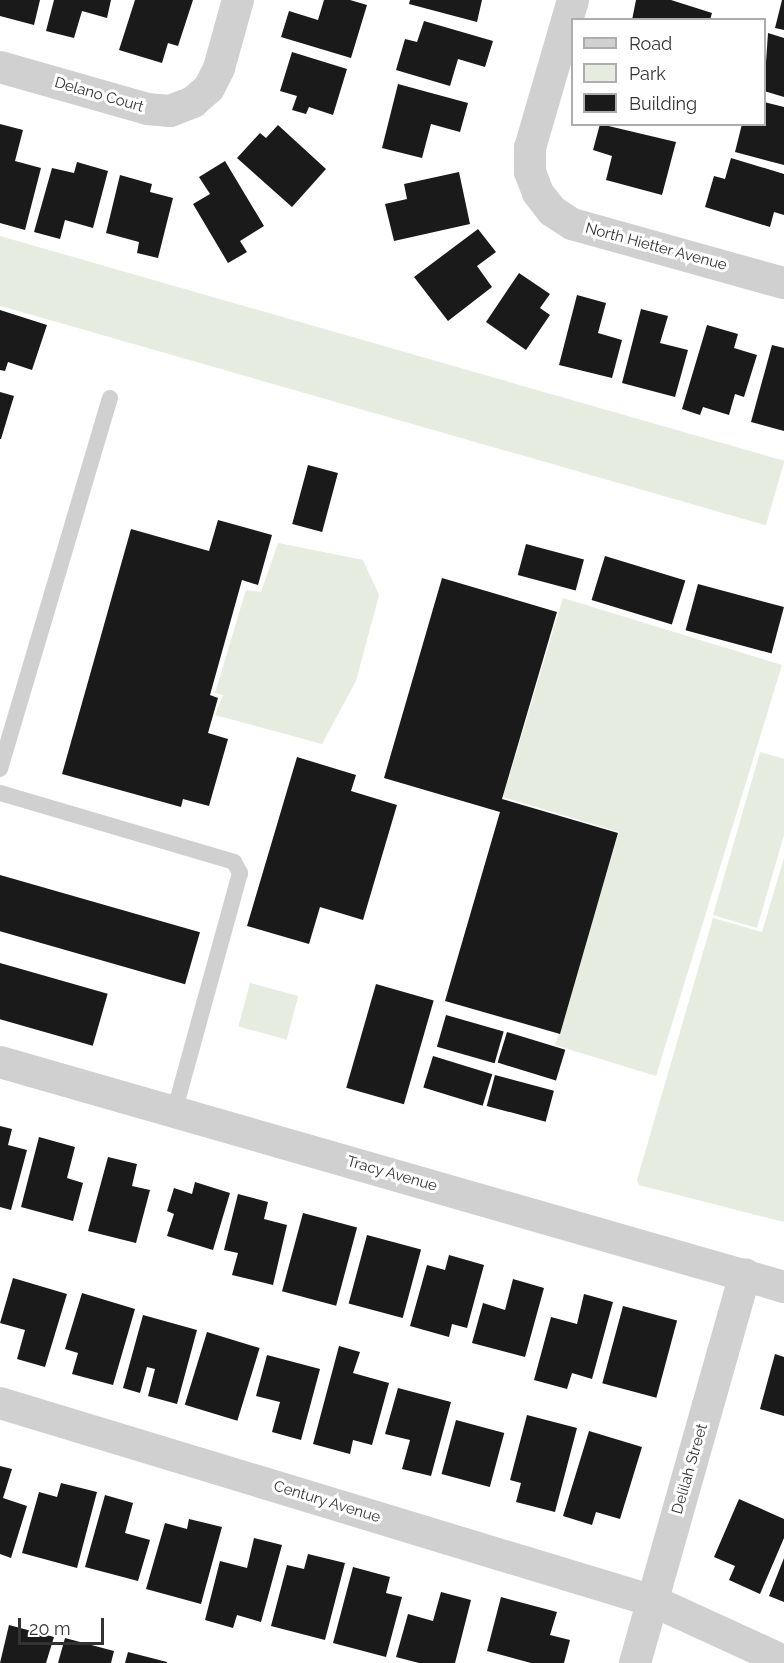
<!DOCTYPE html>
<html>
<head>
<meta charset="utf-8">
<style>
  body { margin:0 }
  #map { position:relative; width:784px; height:1663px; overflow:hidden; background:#fff; font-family:Raleway,sans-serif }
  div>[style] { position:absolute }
  .green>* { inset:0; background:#e6ecdf; transform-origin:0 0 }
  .building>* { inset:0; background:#1a1a1a; transform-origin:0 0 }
  .lane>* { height:16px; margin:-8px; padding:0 8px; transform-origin:8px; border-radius:8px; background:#d0d0d0 }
  .street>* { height:32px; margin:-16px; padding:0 16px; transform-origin:16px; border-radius:16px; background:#d0d0d0 }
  span { translate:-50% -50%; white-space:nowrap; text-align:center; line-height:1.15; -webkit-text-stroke:6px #fff; paint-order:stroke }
  .street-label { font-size:15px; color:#333 }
  .legend { position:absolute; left:571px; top:18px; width:195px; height:108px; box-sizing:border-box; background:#fff; border:2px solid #adadad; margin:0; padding:8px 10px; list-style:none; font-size:18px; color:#333 }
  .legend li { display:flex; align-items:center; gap:12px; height:30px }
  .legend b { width:30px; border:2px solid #adadad }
  .scale { position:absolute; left:18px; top:1618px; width:86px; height:27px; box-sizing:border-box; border:3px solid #333; border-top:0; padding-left:8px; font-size:18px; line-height:21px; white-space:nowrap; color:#333; -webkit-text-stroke:4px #fff; paint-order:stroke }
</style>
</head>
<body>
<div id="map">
  <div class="green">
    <div style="left:0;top:236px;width:816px;height:67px;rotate:16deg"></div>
    <div style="clip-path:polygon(278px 543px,363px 560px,379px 595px,356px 681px,322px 744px,215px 715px,223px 695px,215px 693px,246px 590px,261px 592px)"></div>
    <div style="clip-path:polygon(563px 598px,782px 665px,656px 1076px,555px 1045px,619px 832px,503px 797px)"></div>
    <div style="clip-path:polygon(760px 752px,784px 759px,784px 835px,757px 928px,713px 915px)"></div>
    <div style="clip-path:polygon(784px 858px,784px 1222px,639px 1185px,637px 1180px,713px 918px,762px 932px)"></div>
    <div style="left:250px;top:983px;width:50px;height:45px;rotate:15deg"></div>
  </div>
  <div class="building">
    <div style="clip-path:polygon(0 0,40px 0,34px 25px,0 16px)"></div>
    <div style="clip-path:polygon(54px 0,111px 0,107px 18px,82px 11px,74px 38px,46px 31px)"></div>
    <div style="clip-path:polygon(135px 0,193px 0,178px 46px,168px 43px,162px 63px,119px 50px)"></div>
    <div style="clip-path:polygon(324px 0,350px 0,367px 5px,351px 58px,281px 37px,289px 11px,318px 20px)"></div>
    <div style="clip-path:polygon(410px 0,482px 0,477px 22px,409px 4px)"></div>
    <div style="clip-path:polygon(636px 0,671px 0,712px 13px,710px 20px,632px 20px)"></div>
    <div style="clip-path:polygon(782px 0,784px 0,784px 30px,775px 28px)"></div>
    <div style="clip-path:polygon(424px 21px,493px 41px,485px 67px,458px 59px,450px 86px,396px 70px,405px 39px,417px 42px)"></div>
    <div style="clip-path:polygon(768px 33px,784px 38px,784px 97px,764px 91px)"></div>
    <div style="clip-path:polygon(292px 52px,347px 69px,333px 115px,309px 107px,306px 114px,292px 110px,297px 96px,280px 91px)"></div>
    <div style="clip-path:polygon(398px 84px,468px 103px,460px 132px,431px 124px,422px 158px,382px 148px)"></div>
    <div style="clip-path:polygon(764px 102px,784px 107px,784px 165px,735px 152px,742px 124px,764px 124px)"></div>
    <div style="clip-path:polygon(0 124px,23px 130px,15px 161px,41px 168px,25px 230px,0 223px)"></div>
    <div style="clip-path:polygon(600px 124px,676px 142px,662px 195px,606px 180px,612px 156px,593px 150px)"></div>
    <div style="clip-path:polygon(278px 125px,326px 169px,292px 207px,237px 158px,260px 133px,266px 138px)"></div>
    <div style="clip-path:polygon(731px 158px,784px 174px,784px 215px,774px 212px,770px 227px,705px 207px,714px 176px,725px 179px)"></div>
    <div style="clip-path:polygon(225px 161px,264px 226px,240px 241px,247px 252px,228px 263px,193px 204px,210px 194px,199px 177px)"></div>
    <div style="clip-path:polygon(77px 162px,108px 171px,93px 228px,65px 220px,60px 239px,34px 232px,52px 168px,74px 173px)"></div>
    <div style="clip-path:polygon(459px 172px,470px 224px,394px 241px,385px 204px,407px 199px,404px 184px)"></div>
    <div style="clip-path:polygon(120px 175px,152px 184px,150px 192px,173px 198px,158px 258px,137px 253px,139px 242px,106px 233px)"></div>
    <div style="clip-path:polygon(478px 229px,496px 252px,477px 266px,492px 287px,448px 321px,414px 277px)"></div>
    <div style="clip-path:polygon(519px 273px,550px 294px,540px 308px,550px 315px,526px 350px,486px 322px)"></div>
    <div style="clip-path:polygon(577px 295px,606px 303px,598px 333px,622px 340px,612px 378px,559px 365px)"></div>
    <div style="clip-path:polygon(641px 309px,668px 316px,660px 343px,688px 350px,675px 397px,622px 383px)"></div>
    <div style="clip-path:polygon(0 310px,47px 325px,32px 370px,8px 362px,5px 371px,0 370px)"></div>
    <div style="clip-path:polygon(707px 325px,738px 334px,734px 348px,757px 355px,744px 397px,735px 394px,729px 415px,703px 407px,700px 415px,682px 409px)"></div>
    <div style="clip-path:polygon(772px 345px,784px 348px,784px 431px,751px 422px)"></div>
    <div style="clip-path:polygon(0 392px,14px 396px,1px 439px,0 439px)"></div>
    <div style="left:308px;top:465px;width:31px;height:61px;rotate:15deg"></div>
    <div style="clip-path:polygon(218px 520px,272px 535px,258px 585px,242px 580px,210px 695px,218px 698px,208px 733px,228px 739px,209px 806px,183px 799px,181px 807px,62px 774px,131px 529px,209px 551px)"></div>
    <div style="left:526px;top:544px;width:60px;height:32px;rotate:15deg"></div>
    <div style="left:605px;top:556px;width:84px;height:46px;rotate:17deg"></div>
    <div style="clip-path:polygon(442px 578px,557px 612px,502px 799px,618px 833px,560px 1034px,445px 1001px,500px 812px,384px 778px)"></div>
    <div style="left:698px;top:584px;width:89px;height:48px;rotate:15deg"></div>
    <div style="clip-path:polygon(297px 757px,356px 775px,351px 791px,397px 805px,363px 920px,320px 907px,309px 944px,247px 926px)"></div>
    <div style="left:0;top:875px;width:208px;height:54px;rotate:16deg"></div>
    <div style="left:0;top:963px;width:112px;height:54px;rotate:16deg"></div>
    <div style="left:376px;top:984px;width:60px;height:108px;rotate:16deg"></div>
    <div style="left:446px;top:1015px;width:60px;height:33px;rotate:16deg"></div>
    <div style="left:507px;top:1032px;width:61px;height:32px;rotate:17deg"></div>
    <div style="left:433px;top:1056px;width:62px;height:33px;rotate:17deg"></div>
    <div style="left:495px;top:1075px;width:61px;height:32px;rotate:15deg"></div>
    <div style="clip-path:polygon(0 1126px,12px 1129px,8px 1145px,27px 1150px,11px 1210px,0 1207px)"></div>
    <div style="clip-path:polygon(39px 1137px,75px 1147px,67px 1178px,83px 1183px,73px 1221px,21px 1207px)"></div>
    <div style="clip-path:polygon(108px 1157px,137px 1164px,132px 1186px,150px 1190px,136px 1243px,88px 1231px)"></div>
    <div style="clip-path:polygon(195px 1182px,230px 1193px,213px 1250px,167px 1236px,174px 1214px,167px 1211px,174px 1188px,192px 1194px)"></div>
    <div style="clip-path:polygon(238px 1194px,268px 1202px,264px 1219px,287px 1225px,273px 1285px,232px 1275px,238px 1253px,224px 1250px)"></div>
    <div style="left:303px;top:1213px;width:56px;height:81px;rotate:15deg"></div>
    <div style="left:367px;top:1235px;width:56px;height:71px;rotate:15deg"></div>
    <div style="clip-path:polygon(449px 1255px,484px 1265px,467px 1328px,452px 1324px,449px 1337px,410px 1326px,427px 1265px,445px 1270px)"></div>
    <div style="clip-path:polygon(13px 1278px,67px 1294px,45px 1367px,17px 1359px,25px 1330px,0 1323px)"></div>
    <div style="clip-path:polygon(513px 1279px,544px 1288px,525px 1357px,472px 1343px,483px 1303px,505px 1310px)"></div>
    <div style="clip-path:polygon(82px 1293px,135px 1309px,113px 1385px,72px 1374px,78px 1353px,65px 1349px)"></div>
    <div style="clip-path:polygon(584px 1294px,613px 1302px,592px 1379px,572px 1373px,567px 1389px,534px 1380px,551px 1317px,577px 1324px)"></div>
    <div style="left:623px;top:1306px;width:56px;height:80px;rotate:15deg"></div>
    <div style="clip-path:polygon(143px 1315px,197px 1330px,177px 1404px,148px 1396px,155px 1369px,147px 1367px,140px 1393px,123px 1388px)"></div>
    <div style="left:207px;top:1332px;width:55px;height:76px;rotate:17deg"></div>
    <div style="clip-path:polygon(339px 1346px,360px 1352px,353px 1373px,389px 1383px,372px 1445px,353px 1440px,350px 1454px,313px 1444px)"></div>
    <div style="clip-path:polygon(775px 1354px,784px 1357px,784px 1416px,760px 1409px)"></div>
    <div style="clip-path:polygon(267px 1355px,320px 1369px,301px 1440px,272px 1432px,280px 1402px,256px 1396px)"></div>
    <div style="clip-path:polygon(398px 1388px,451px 1402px,431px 1476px,402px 1469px,410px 1440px,385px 1434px)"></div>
    <div style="clip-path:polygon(527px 1415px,577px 1428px,555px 1512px,516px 1502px,521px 1483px,510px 1480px)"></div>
    <div style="left:456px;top:1420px;width:50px;height:56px;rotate:15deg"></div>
    <div style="clip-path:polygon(589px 1431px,642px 1447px,620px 1519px,596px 1512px,592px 1525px,563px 1516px)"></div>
    <div style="clip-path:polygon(0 1466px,12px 1469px,3px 1498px,27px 1506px,11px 1558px,0 1554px)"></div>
    <div style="clip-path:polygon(61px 1483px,97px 1492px,77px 1568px,22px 1553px,39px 1492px,57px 1497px)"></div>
    <div style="clip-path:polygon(105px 1495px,133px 1503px,125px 1533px,150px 1540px,138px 1581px,85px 1567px)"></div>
    <div style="clip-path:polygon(739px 1499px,784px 1519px,784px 1538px,760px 1594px,729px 1580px,735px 1566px,714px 1557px)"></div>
    <div style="clip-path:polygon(189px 1519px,222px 1527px,201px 1604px,146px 1589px,165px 1523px,187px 1529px)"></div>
    <div style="clip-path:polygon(254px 1538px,282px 1545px,261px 1622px,237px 1615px,233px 1628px,205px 1620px,220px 1561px,247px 1568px)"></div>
    <div style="clip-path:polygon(308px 1554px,345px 1563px,325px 1640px,271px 1626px,287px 1565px,304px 1569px)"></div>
    <div style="clip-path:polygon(784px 1558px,784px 1602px,769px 1596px)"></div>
    <div style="clip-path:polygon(353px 1567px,390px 1577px,386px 1593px,402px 1597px,386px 1657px,333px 1643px)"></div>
    <div style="clip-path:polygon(441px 1592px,471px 1600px,455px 1663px,419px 1663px,396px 1657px,408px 1614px,433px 1621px)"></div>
    <div style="clip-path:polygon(501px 1597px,557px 1612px,550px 1635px,570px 1640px,564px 1663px,531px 1663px,487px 1651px)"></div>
    <div style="clip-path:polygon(9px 1625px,54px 1637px,46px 1663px,0 1663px)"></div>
    <div style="clip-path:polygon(65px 1638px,114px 1651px,111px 1663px,58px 1663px)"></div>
    <div style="clip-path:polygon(128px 1652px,167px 1662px,167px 1663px,125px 1663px)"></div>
  </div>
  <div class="lane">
    <div style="left:0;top:769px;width:387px;rotate:-73.5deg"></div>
    <div style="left:0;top:793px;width:244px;rotate:16.4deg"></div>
    <div style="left:234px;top:862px;width:13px;rotate:61deg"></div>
    <div style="left:240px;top:873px;width:248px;rotate:105.4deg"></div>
  </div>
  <div class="street">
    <div style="left:573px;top:0;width:154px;rotate:106.2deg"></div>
    <div style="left:530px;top:148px;width:24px;rotate:90deg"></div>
    <div style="left:530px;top:172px;width:22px;rotate:69deg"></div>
    <div style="left:538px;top:193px;width:23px;rotate:52deg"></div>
    <div style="left:552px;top:211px;width:24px;rotate:33deg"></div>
    <div style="left:572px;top:224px;width:220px;rotate:15.6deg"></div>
    <div style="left:0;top:67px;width:153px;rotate:15.9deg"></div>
    <div style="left:147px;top:109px;width:23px;rotate:5deg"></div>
    <div style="left:170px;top:111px;width:25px;rotate:-21deg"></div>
    <div style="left:193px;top:102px;width:21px;rotate:-41deg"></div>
    <div style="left:209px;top:88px;width:22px;rotate:-63deg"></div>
    <div style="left:219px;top:68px;width:71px;rotate:-74.4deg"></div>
    <div style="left:0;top:1062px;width:816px;rotate:16.01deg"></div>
    <div style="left:0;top:1403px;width:682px;rotate:16.87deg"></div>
    <div style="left:653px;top:1601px;width:144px;rotate:24.6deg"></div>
    <div style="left:635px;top:1663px;width:404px;rotate:-74.2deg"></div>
  </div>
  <div class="street-label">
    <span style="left:99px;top:95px;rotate:16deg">Delano Court</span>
    <span style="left:656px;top:247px;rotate:15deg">North Hietter Avenue</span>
    <span style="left:392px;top:1174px;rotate:16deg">Tracy Avenue</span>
    <span style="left:690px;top:1469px;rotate:-74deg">Delilah Street</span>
    <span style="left:327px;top:1502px;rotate:17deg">Century Avenue</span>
  </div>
  <ul class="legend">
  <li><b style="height:8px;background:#d0d0d0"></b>Road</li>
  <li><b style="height:16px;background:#e6ecdf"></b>Park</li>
  <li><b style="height:16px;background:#1a1a1a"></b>Building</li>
  </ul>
  <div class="scale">20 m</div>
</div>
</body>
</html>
